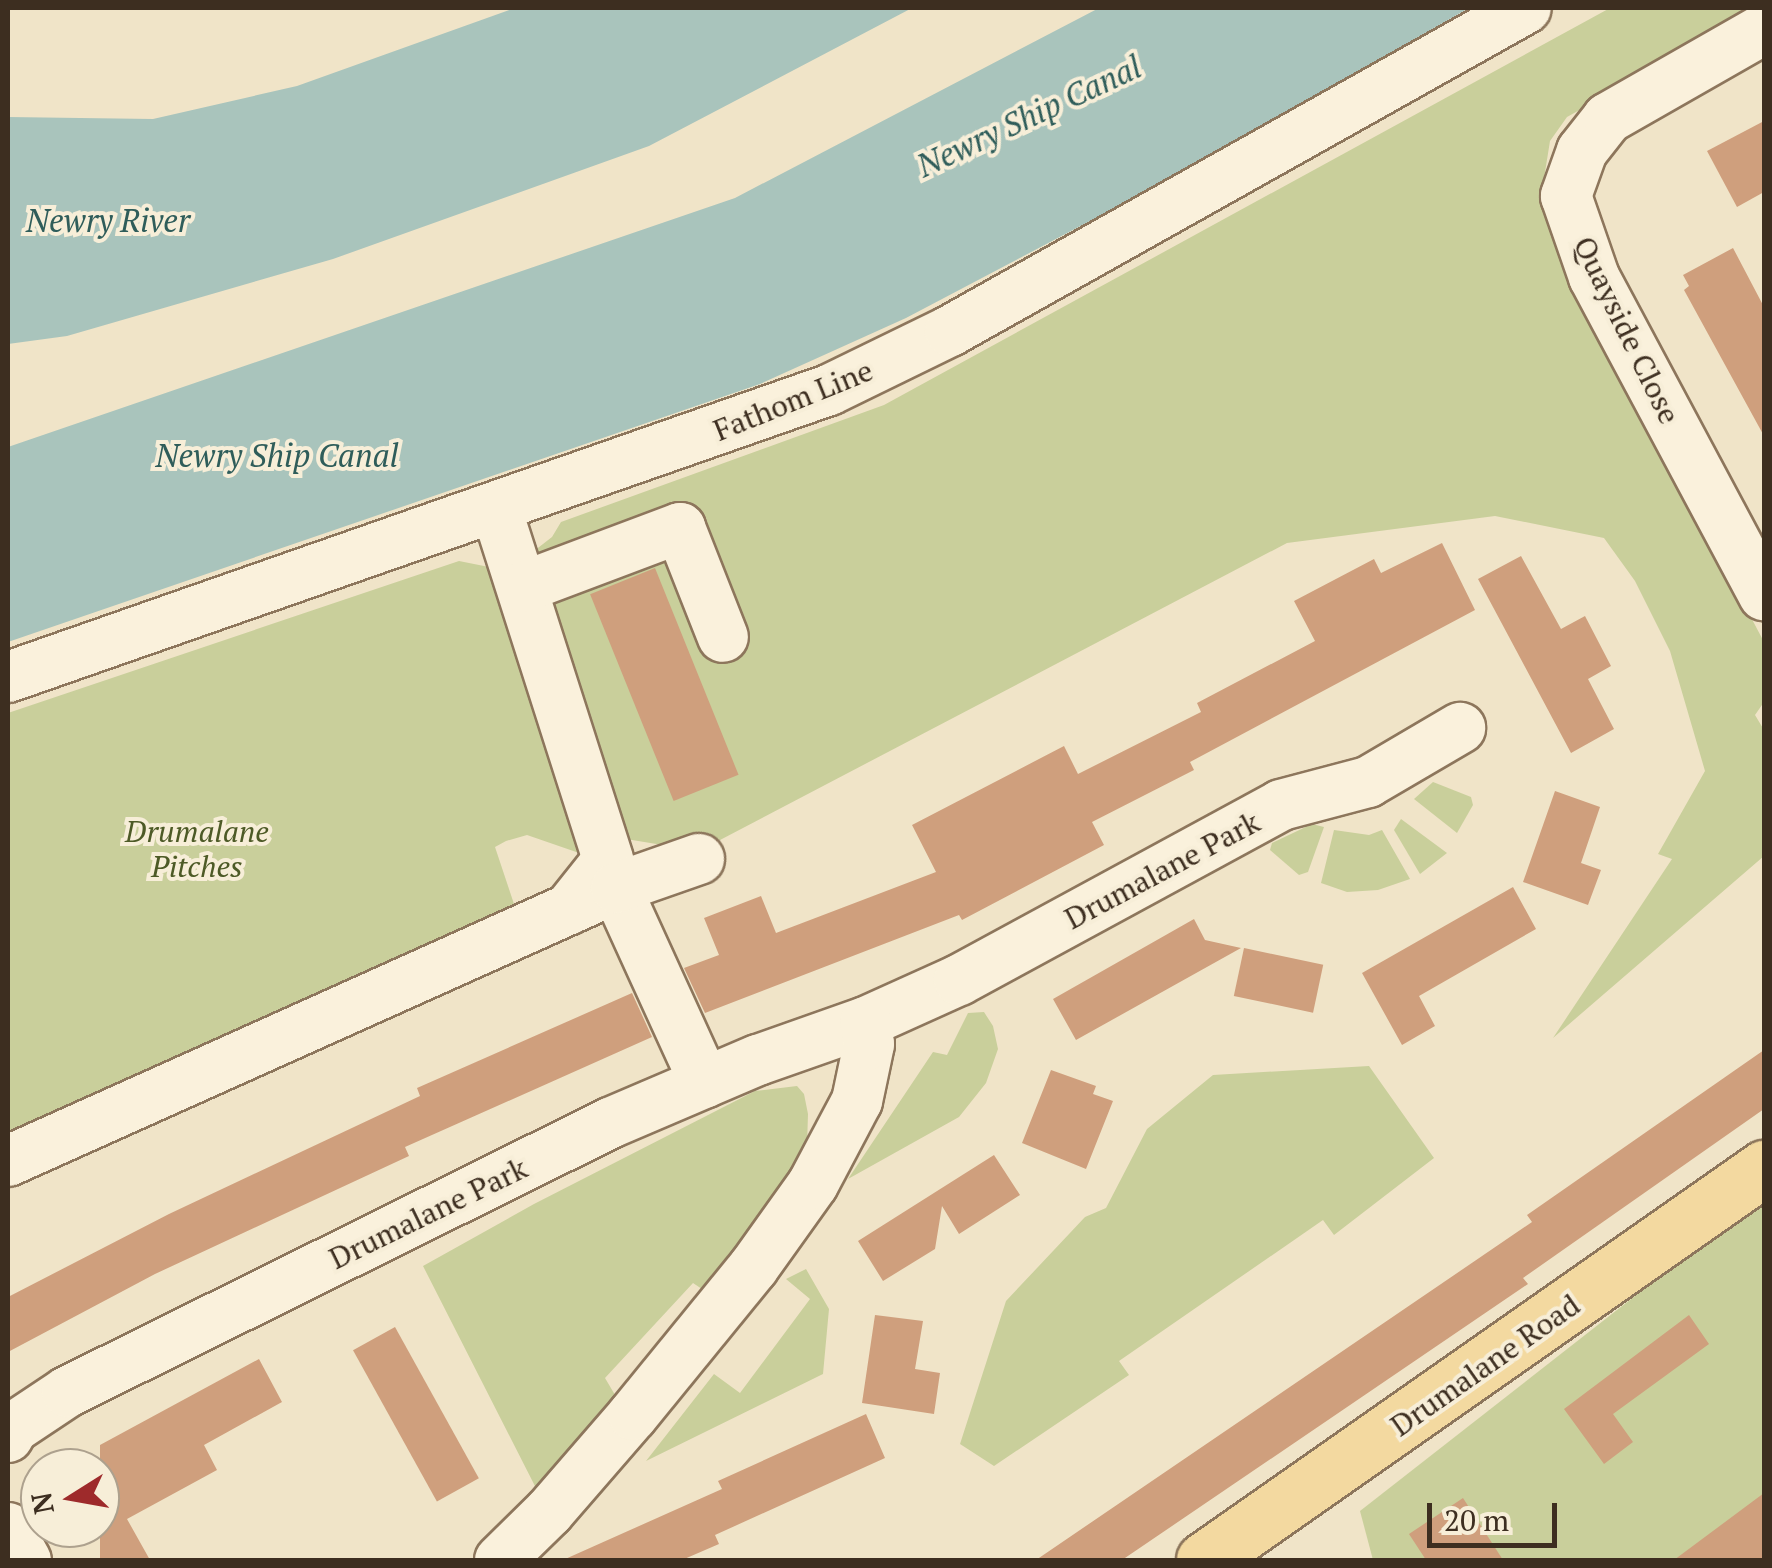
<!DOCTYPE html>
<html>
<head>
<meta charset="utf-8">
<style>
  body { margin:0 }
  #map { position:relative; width:1772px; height:1568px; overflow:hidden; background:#f0e4c8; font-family:"PT Serif",serif }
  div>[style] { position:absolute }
  .green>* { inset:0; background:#c9cf9b }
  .water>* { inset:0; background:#a9c4bc }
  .building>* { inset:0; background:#cf9f7d; transform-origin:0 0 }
  .roads { filter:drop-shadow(2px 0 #8d765c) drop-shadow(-2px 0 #8d765c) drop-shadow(0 2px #8d765c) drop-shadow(0 -2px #8d765c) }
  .minor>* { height:50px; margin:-25px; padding:0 25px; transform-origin:25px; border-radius:25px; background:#faf1dc }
  .major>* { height:55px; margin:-27.5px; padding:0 27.5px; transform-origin:27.5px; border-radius:27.5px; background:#f3d9a0 }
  span { translate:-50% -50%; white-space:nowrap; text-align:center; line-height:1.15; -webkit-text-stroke:8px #f7eed8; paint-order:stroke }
  .street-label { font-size:30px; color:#3d2e20 }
  .park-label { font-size:30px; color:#4d5a26; font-style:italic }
  .water-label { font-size:32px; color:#2f5d5a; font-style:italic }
  .frame { position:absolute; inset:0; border:10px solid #3d2e20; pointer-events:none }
  .north { position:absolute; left:20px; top:1448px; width:100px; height:100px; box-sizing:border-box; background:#f7eed8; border:2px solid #ada18e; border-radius:50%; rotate:259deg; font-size:28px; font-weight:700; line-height:40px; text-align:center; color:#3d2e20 }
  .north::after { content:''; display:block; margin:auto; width:35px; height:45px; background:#9e2a2b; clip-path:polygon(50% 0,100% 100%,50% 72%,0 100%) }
  .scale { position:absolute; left:1427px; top:1503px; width:130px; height:45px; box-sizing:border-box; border:5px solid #3d2e20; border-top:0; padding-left:12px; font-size:30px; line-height:35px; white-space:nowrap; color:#3d2e20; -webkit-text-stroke:8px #f7eed8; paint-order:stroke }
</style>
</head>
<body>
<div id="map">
  <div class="green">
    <div style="clip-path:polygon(1610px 8px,1762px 8px,1567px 117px,1550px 141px,1542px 191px,1563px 252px,1600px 332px,1764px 642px,1764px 702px,1755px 715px,1764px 730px,1764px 856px,1553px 1038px,1672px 859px,1658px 854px,1705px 771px,1670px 651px,1635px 581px,1604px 538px,1495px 516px,1287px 543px,699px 851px,626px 839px,582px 854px,527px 835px,506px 841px,495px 847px,518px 916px,8px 1139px,8px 713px,459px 561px,494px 568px,534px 551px,552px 537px,561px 522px,884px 405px)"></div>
    <div style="clip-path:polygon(1433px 782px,1471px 797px,1473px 805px,1457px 833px,1414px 799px)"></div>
    <div style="clip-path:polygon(1401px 819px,1447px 853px,1420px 874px,1394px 830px)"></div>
    <div style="clip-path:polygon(1312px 824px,1324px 827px,1308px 872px,1299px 875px,1270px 850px,1272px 843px)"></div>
    <div style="clip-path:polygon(1334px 830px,1369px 835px,1382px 830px,1410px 879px,1378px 890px,1347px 892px,1321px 883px)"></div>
    <div style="clip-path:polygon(984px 1012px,993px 1026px,998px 1049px,986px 1083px,959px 1117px,848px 1179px,933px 1052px,947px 1055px,968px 1013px)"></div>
    <div style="clip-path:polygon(1369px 1066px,1434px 1158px,1334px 1235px,1323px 1220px,1119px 1361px,1129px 1375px,994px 1466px,960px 1444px,1006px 1301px,1085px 1217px,1106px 1208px,1147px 1129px,1213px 1075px)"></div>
    <div style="clip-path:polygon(797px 1086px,804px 1094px,808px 1114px,807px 1146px,781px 1205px,711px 1295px,693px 1283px,605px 1378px,618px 1400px,539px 1494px,423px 1266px,534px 1204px,755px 1091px)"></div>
    <div style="clip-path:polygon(1764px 1195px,1764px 1560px,1373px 1560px,1360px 1511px)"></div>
    <div style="clip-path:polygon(806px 1269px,829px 1309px,823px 1374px,646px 1461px,714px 1374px,740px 1393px,810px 1299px,786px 1279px)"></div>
  </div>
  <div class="water">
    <div style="clip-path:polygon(515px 8px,912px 8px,649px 146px,333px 259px,67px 336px,8px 344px,8px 117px,153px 119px,297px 86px)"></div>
    <div style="clip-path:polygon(1099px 8px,1469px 8px,1164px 182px,906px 318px,760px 384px,8px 642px,8px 447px,735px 198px)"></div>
  </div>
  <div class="building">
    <div style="clip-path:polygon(1764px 121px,1764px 192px,1737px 207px,1707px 151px)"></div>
    <div style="clip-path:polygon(1733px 248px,1764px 307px,1764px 436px,1684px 290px,1689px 286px,1683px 275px)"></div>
    <div style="clip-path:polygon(1442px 543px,1475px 610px,1190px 762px,1194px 770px,1092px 822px,1104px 845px,962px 920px,959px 915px,705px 1013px,684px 968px,719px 955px,704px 918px,761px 896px,776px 933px,936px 872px,912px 825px,1064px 746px,1078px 774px,1201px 712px,1197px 703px,1315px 641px,1294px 601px,1374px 559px,1381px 573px)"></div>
    <div style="clip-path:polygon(1521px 556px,1561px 629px,1585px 616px,1611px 666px,1588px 679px,1614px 729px,1571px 753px,1478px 579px)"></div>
    <div style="left:655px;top:568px;width:223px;height:70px;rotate:68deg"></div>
    <div style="clip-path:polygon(1555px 791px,1600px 807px,1581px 863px,1601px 870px,1588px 905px,1523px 882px)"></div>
    <div style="clip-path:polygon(1513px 887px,1536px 929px,1419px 996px,1435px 1026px,1402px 1045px,1362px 973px)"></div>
    <div style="clip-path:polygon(1194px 919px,1205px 940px,1241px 948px,1076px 1040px,1053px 999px)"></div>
    <div style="left:1244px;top:948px;width:81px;height:49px;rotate:12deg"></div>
    <div style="clip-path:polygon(632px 993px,652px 1037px,405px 1147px,409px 1156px,155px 1274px,8px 1352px,8px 1297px,169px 1214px,420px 1096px,417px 1088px)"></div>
    <div style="clip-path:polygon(1764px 1050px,1764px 1109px,1523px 1278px,1528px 1284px,1122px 1560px,1036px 1560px,1532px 1222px,1527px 1215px)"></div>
    <div style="clip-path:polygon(1051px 1070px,1096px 1086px,1093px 1094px,1113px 1101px,1086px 1169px,1022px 1143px)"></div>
    <div style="clip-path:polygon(994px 1155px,1020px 1195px,959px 1234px,942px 1206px,935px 1249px,883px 1281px,858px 1241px)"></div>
    <div style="clip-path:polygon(875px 1315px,923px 1321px,915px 1369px,940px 1373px,934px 1414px,862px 1403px)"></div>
    <div style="clip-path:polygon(1689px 1315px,1709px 1344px,1613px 1414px,1633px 1442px,1604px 1464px,1564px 1409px)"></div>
    <div style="left:395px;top:1327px;width:173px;height:48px;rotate:61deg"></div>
    <div style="clip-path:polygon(259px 1359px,282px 1402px,204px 1445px,217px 1470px,127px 1519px,150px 1560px,100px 1560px,100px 1445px)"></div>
    <div style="clip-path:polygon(866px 1414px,885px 1458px,715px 1535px,719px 1544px,682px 1560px,563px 1560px,722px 1489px,718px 1481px)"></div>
    <div style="clip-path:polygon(1764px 1493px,1764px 1560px,1674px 1560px)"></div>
    <div style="clip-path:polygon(1463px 1498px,1503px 1560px,1426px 1560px,1409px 1534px)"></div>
  </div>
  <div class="roads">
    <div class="minor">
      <div style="left:1764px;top:29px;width:180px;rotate:150.3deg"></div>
      <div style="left:1608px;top:118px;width:42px;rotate:128.2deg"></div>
      <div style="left:1582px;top:151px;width:48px;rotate:109.6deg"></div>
      <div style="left:1566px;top:196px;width:86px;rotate:70.9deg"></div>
      <div style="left:1594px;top:277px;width:361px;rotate:61.9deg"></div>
      <div style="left:496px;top:508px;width:369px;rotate:72.3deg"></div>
      <div style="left:608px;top:860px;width:63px;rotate:128.5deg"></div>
      <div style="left:523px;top:587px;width:168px;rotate:-20.6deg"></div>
      <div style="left:680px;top:528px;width:117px;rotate:68.5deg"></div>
      <div style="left:8px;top:677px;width:870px;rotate:-19.27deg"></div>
      <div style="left:829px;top:390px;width:135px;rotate:-26deg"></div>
      <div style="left:950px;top:331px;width:660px;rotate:-29.28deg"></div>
      <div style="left:616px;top:888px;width:214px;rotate:65.5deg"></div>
      <div style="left:8px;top:1161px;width:666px;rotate:-24.18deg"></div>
      <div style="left:616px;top:888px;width:88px;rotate:-19.3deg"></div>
      <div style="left:8px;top:1437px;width:10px;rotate:-61deg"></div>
      <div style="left:13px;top:1428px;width:65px;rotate:-33.7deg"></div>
      <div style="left:67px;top:1392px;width:606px;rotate:-26.35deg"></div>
      <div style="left:610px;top:1123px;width:161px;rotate:-23.1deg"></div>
      <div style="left:758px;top:1060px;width:114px;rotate:-19.4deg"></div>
      <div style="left:866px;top:1022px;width:102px;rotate:-24.3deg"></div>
      <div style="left:959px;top:980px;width:366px;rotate:-28.5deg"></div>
      <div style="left:1281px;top:805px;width:90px;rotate:-14.8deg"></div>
      <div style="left:1368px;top:782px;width:107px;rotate:-30.4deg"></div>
      <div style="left:8px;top:1528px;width:37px;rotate:61deg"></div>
      <div style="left:500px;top:1560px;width:69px;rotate:-44.4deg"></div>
      <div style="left:549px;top:1512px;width:128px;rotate:-49.1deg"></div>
      <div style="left:633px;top:1415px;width:190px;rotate:-50.8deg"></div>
      <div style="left:753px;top:1268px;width:103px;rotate:-54.5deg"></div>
      <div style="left:813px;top:1184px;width:94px;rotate:-62.1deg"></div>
      <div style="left:857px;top:1101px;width:58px;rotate:-78.1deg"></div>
      <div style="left:869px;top:1044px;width:22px;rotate:-98deg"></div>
    </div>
    <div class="major">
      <div style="left:1204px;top:1560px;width:684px;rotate:-34.99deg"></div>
    </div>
  </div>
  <div class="street-label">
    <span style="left:1627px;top:330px;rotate:64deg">Quayside Close</span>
    <span style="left:793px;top:400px;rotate:-22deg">Fathom Line</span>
    <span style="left:1162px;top:870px;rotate:-28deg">Drumalane Park</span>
    <span style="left:428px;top:1213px;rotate:-26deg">Drumalane Park</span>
    <span style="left:1485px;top:1365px;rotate:-35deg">Drumalane Road</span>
  </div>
  <div class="park-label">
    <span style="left:197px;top:848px">Drumalane<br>Pitches</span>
  </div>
  <div class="water-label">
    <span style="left:1029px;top:116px;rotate:-25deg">Newry Ship Canal</span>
    <span style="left:108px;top:220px">Newry River</span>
    <span style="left:277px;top:455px">Newry Ship Canal</span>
  </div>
  <div class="frame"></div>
  <div class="north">N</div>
  <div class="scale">20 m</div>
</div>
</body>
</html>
